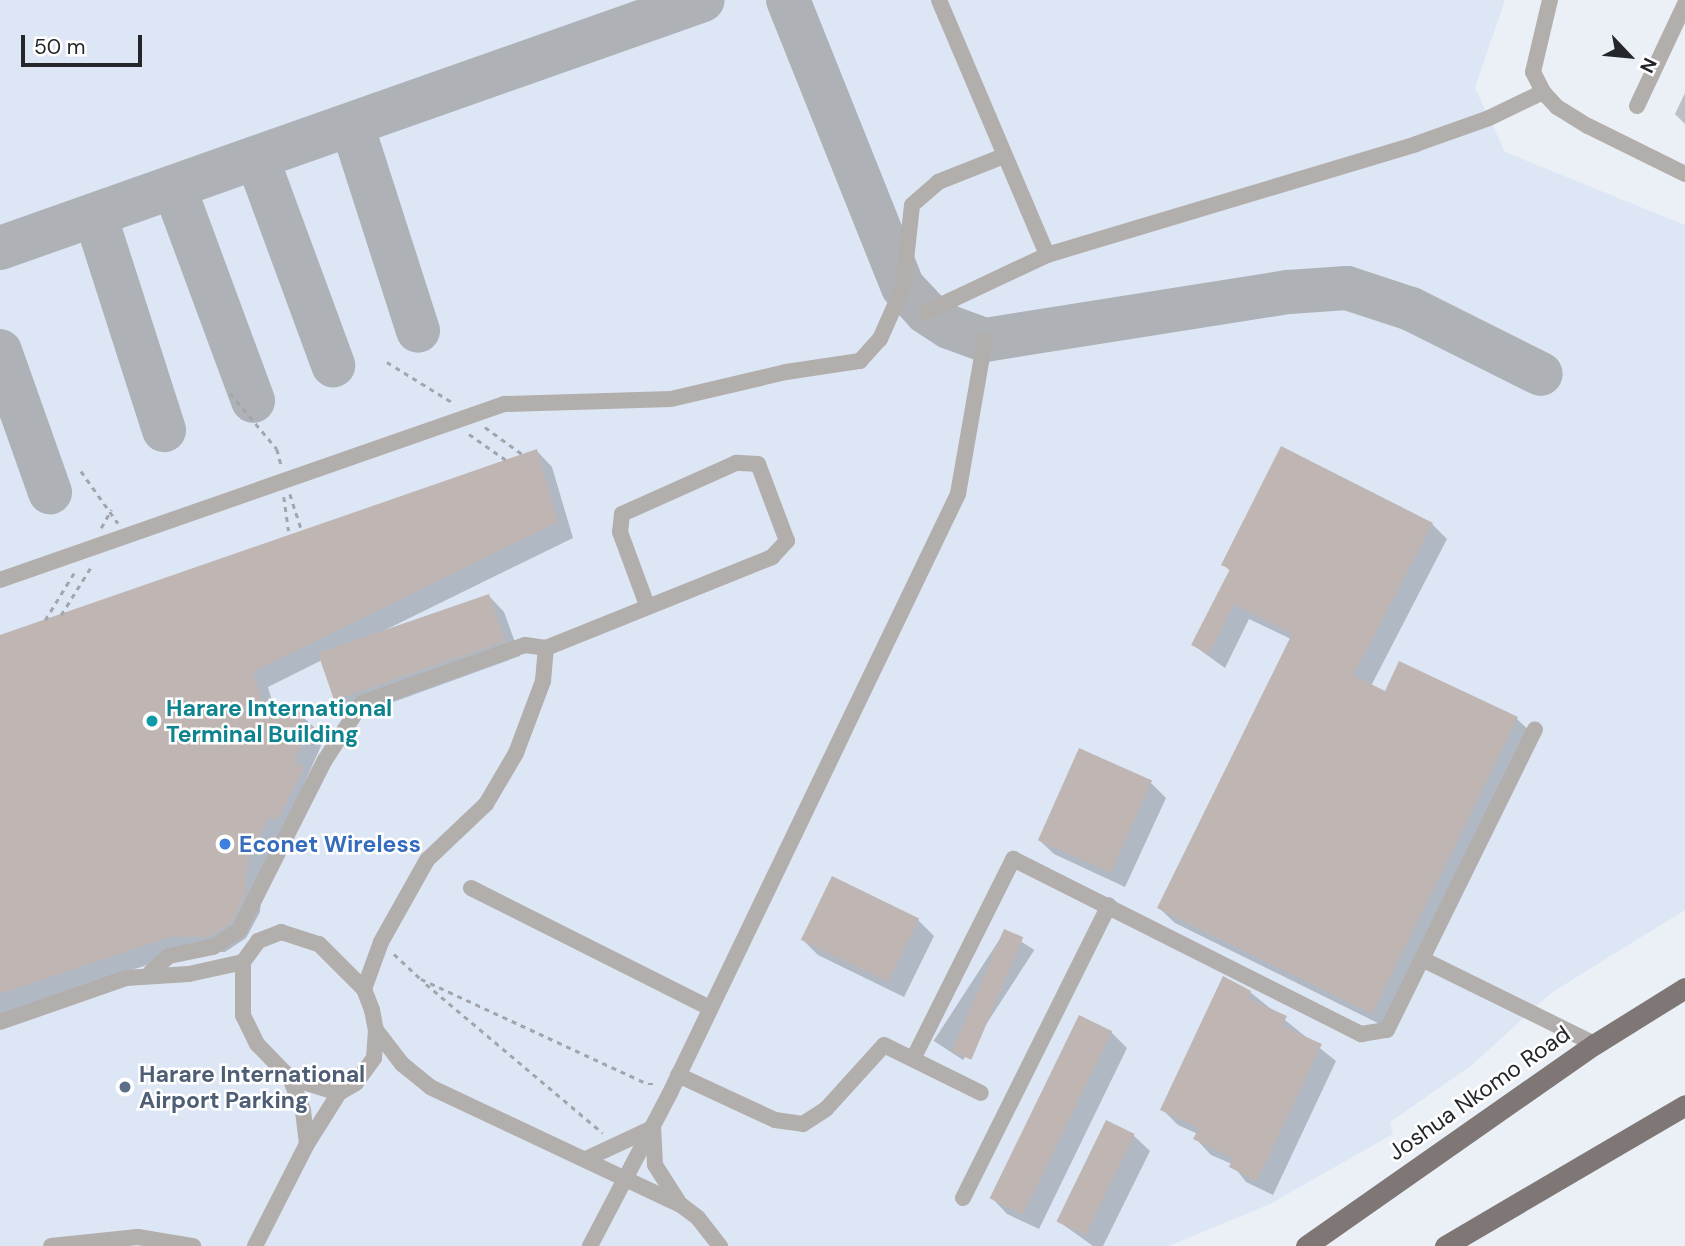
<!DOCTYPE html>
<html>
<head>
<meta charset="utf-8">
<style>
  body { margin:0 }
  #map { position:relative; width:1685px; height:1246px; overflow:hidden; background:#ebf0f7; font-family:"DM Sans",sans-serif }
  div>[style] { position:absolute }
  .built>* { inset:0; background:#dde6f4 }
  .shadow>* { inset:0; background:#0003; transform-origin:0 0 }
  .taxiway>* { height:44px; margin:-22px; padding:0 22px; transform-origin:22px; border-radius:22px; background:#aeb2b7 }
  .building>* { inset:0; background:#bfb6b3; transform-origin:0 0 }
  .path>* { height:2.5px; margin-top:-1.25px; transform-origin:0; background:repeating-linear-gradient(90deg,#a2a6ac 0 5px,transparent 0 10px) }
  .minor>* { height:16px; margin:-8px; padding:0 8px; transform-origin:8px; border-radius:8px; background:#b2aeac }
  .major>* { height:21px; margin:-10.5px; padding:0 10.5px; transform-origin:10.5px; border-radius:10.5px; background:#7e7775 }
  .dots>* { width:19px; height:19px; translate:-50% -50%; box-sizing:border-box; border:4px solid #fff; border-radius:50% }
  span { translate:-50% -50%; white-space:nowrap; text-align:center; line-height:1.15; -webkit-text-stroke:5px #fff; paint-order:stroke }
  .culture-label { font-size:23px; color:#0d838f; font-weight:700 }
  .left { translate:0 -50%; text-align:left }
  .shop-label { font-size:23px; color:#366cbe; font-weight:700 }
  .service-label { font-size:23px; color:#4e5e75; font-weight:700 }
  .street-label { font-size:23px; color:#242629 }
  .north { position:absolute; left:1594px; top:21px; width:70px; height:70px; -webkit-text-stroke:5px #fff; paint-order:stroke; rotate:116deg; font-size:19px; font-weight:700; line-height:28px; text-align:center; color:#242629 }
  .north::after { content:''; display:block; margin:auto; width:24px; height:32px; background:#242629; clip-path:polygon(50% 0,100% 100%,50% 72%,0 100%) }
  .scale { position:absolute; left:21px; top:35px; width:121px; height:32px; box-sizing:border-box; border:4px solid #242629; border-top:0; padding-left:9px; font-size:21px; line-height:24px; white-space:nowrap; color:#242629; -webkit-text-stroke:5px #fff; paint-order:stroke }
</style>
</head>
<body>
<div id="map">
  <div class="built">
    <div style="clip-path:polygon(0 0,1505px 0,1475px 88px,1505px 152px,1685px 225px,1685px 910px,1551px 993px,1472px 1065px,1390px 1122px,1393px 1134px,1270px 1204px,1169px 1246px,0 1246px)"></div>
  </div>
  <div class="shadow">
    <div style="clip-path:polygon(1685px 93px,1685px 124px,1675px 114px)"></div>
    <div style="clip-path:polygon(537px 451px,552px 467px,573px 538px,377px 634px,489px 596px,504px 612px,520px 656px,352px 717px,337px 701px,322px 660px,268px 687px,275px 712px,299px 713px,316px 729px,321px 746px,263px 876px,260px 912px,246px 938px,225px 952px,186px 952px,0 1014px,0 636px)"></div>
    <div style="clip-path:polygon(1432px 524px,1447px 539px,1371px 686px,1386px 693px,1400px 663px,1517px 719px,1533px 734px,1388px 1028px,1175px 923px,1159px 908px,1291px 639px,1249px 619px,1225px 668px,1193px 645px,1231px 572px,1223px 564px)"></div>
    <div style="clip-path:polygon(1151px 783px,1166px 798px,1125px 887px,1054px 854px,1038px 839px)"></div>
    <div style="clip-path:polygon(918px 920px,934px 936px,904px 997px,818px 955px,803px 940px)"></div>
    <div style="left:1005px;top:931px;width:35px;height:131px;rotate:33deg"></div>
    <div style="clip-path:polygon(1250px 992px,1336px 1061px,1273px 1195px,1246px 1182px,1232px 1164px,1211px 1155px,1196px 1139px,1198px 1134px,1178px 1125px,1162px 1109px)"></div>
    <div style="clip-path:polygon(1111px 1032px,1127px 1048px,1039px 1229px,1007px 1214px,992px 1198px)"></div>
    <div style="clip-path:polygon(1107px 1122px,1134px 1136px,1150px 1151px,1103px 1246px,1093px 1246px,1058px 1221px)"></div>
  </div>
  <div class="taxiway">
    <div style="left:788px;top:0;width:309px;rotate:68.2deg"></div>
    <div style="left:903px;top:287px;width:34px;rotate:47deg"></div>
    <div style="left:926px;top:312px;width:27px;rotate:33deg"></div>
    <div style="left:949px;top:327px;width:38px;rotate:20deg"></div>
    <div style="left:985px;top:340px;width:308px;rotate:-9deg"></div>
    <div style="left:1289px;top:292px;width:58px;rotate:-3.9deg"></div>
    <div style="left:1347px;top:288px;width:67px;rotate:18.2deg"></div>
    <div style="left:1411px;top:309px;width:145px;rotate:26.6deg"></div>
    <div style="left:352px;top:125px;width:216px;rotate:72.2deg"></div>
    <div style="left:257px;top:158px;width:221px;rotate:69.8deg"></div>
    <div style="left:174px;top:187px;width:228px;rotate:69.7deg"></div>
    <div style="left:95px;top:215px;width:226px;rotate:72.2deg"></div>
    <div style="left:0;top:248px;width:745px;rotate:-19.43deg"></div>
    <div style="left:0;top:351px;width:150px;rotate:70.5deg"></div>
  </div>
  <div class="building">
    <div style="clip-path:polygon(1281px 446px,1433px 523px,1353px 675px,1385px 691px,1399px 661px,1518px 717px,1372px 1014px,1157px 908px,1292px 634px,1234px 604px,1209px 654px,1191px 645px,1230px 569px,1221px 565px)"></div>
    <div style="clip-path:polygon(537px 449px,558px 522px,253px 672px,266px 713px,293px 706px,300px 712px,306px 730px,295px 762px,304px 767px,278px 820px,269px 817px,256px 842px,248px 859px,245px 895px,231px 923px,209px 937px,170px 937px,0 994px,0 635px)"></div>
    <div style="left:489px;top:594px;width:50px;height:181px;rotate:71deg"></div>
    <div style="left:1079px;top:748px;width:80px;height:101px;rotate:24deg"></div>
    <div style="left:832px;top:876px;width:97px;height:71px;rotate:26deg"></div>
    <div style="left:1004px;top:929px;width:21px;height:133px;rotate:23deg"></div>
    <div style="clip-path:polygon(1223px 976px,1251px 991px,1248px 998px,1287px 1016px,1282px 1026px,1322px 1044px,1257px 1181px,1229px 1167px,1233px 1158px,1193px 1139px,1199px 1128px,1160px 1110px)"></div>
    <div style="left:1079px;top:1015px;width:37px;height:204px;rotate:26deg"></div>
    <div style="left:1106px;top:1120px;width:32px;height:113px;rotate:26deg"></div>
  </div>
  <div class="path">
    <div style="left:387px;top:362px;width:80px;rotate:31.7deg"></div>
    <div style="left:230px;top:393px;width:73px;rotate:50deg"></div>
    <div style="left:277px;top:449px;width:16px;rotate:75deg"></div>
    <div style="left:485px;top:427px;width:46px;rotate:36.1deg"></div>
    <div style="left:469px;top:434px;width:45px;rotate:35.1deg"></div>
    <div style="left:81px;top:471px;width:64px;rotate:54.6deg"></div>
    <div style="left:290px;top:494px;width:39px;rotate:72deg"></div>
    <div style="left:284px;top:497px;width:34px;rotate:82deg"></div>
    <div style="left:101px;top:528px;width:21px;rotate:-61deg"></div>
    <div style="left:61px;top:615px;width:57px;rotate:-58deg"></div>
    <div style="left:45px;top:620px;width:55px;rotate:-58.3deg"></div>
    <div style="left:394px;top:954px;width:37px;rotate:43deg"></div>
    <div style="left:421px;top:979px;width:250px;rotate:24.8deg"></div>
    <div style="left:648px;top:1084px;width:8px"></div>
    <div style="left:426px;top:984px;width:231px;rotate:40.1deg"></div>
  </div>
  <div class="minor">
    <div style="left:939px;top:0;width:277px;rotate:67deg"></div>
    <div style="left:1550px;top:0;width:74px;rotate:103.3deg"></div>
    <div style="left:1533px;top:72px;width:22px;rotate:63deg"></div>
    <div style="left:1543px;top:92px;width:21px;rotate:47deg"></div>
    <div style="left:1557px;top:107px;width:36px;rotate:32deg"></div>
    <div style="left:1588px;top:126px;width:108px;rotate:26.3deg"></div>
    <div style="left:1637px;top:106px;width:113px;rotate:-64.8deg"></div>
    <div style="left:926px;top:312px;width:134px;rotate:-25.2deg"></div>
    <div style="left:1047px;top:255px;width:385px;rotate:-16.7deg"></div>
    <div style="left:1416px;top:144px;width:77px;rotate:-19.6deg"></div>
    <div style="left:1489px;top:118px;width:60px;rotate:-25.7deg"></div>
    <div style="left:0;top:580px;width:534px;rotate:-19.25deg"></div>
    <div style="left:504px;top:404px;width:167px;rotate:-1.7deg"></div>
    <div style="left:671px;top:399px;width:118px;rotate:-13.2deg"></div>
    <div style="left:786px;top:372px;width:75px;rotate:-8.5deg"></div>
    <div style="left:860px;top:361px;width:30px;rotate:-48deg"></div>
    <div style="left:880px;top:339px;width:57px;rotate:-66.1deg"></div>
    <div style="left:903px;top:287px;width:82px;rotate:-83.7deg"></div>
    <div style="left:912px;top:205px;width:35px;rotate:-41deg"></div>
    <div style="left:938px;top:182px;width:68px;rotate:-21.6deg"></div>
    <div style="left:471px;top:888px;width:267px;rotate:26.7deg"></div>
    <div style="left:281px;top:932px;width:40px;rotate:18deg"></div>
    <div style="left:319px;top:944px;width:64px;rotate:45deg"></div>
    <div style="left:364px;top:989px;width:22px;rotate:69deg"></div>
    <div style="left:372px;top:1010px;width:20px;rotate:79deg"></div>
    <div style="left:376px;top:1030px;width:28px;rotate:94deg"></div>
    <div style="left:374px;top:1058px;width:31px;rotate:126deg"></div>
    <div style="left:356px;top:1083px;width:20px;rotate:150deg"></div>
    <div style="left:339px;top:1093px;width:51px;rotate:-163deg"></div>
    <div style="left:290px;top:1078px;width:47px;rotate:-134.1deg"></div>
    <div style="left:257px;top:1044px;width:32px;rotate:-116deg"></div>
    <div style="left:243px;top:1015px;width:53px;rotate:-90deg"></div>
    <div style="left:243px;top:962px;width:26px;rotate:-54deg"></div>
    <div style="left:258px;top:941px;width:25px;rotate:-21deg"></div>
    <div style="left:1424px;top:960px;width:191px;rotate:26.2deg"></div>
    <div style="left:150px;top:973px;width:25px;rotate:-42deg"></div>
    <div style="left:169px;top:956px;width:45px;rotate:-11.6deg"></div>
    <div style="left:213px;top:947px;width:31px;rotate:-33deg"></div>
    <div style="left:239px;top:930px;width:191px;rotate:-63.2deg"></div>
    <div style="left:325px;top:760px;width:68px;rotate:-57deg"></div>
    <div style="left:362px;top:703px;width:173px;rotate:-19.6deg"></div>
    <div style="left:525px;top:645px;width:21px;rotate:8deg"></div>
    <div style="left:364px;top:989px;width:50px;rotate:-70.1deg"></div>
    <div style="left:381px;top:942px;width:94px;rotate:-60.7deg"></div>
    <div style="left:427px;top:860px;width:81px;rotate:-43.5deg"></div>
    <div style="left:486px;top:804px;width:59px;rotate:-59.5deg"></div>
    <div style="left:516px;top:753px;width:77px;rotate:-69.4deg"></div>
    <div style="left:543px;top:681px;width:33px;rotate:-85deg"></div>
    <div style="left:546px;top:648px;width:244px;rotate:-21.9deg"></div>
    <div style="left:772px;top:557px;width:22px;rotate:-47deg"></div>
    <div style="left:787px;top:541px;width:82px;rotate:-110.6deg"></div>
    <div style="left:758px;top:464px;width:22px;rotate:-177deg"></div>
    <div style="left:736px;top:463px;width:125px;rotate:155.9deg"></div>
    <div style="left:622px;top:514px;width:18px;rotate:96deg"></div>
    <div style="left:620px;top:532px;width:78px;rotate:69.7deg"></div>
    <div style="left:0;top:1022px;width:133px;rotate:-19.2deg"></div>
    <div style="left:126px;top:978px;width:63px;rotate:-3.6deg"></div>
    <div style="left:189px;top:974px;width:55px;rotate:-12.5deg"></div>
    <div style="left:376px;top:1030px;width:43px;rotate:52.6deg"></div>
    <div style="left:402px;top:1064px;width:36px;rotate:39deg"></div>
    <div style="left:430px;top:1087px;width:277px;rotate:25.2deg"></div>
    <div style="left:681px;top:1205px;width:21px;rotate:37deg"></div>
    <div style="left:698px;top:1218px;width:36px;rotate:52deg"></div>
    <div style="left:913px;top:1059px;width:224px;rotate:-63.4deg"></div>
    <div style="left:1013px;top:859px;width:390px;rotate:26.7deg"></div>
    <div style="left:1361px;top:1034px;width:26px;rotate:-9deg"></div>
    <div style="left:1387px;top:1030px;width:335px;rotate:-63.8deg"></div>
    <div style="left:678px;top:1075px;width:107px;rotate:24.9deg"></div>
    <div style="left:775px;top:1120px;width:28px;rotate:8deg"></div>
    <div style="left:803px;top:1124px;width:27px;rotate:-33deg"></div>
    <div style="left:826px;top:1109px;width:86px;rotate:-47.8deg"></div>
    <div style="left:884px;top:1045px;width:108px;rotate:26.3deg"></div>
    <div style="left:290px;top:1078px;width:35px;rotate:68deg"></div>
    <div style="left:303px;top:1111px;width:33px;rotate:83deg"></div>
    <div style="left:653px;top:1126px;width:39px;rotate:87deg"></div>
    <div style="left:655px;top:1165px;width:43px;rotate:57.4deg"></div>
    <div style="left:586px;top:1159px;width:71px;rotate:-25.1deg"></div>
    <div style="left:963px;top:1198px;width:327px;rotate:-63.5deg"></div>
    <div style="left:51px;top:1246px;width:87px;rotate:-5.9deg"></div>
    <div style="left:138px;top:1237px;width:56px;rotate:9.3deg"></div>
    <div style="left:255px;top:1246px;width:114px;rotate:-63deg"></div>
    <div style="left:307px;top:1144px;width:60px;rotate:-57.9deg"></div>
    <div style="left:590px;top:1246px;width:173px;rotate:-62.4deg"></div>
    <div style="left:670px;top:1093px;width:665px;rotate:-64.32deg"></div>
    <div style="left:958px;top:494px;width:156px;rotate:-80.1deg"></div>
  </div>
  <div class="major">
    <div style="left:1306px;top:1246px;width:353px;rotate:-35deg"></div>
    <div style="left:1595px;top:1044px;width:106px;rotate:-31.9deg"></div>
    <div style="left:1445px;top:1246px;width:278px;rotate:-30.4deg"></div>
  </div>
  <div class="dots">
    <div style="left:152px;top:721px;background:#0f9aa8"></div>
    <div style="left:225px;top:844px;background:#3f7fe0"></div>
    <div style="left:125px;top:1087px;background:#5c6f8a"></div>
  </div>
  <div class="culture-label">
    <span class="left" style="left:166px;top:721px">Harare International<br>Terminal Building</span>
  </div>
  <div class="shop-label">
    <span class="left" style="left:239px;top:844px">Econet Wireless</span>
  </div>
  <div class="service-label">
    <span class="left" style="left:139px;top:1087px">Harare International<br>Airport Parking</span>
  </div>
  <div class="street-label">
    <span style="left:1479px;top:1093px;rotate:-35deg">Joshua Nkomo Road</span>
  </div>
  <div class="north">N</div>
  <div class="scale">50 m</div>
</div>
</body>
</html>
